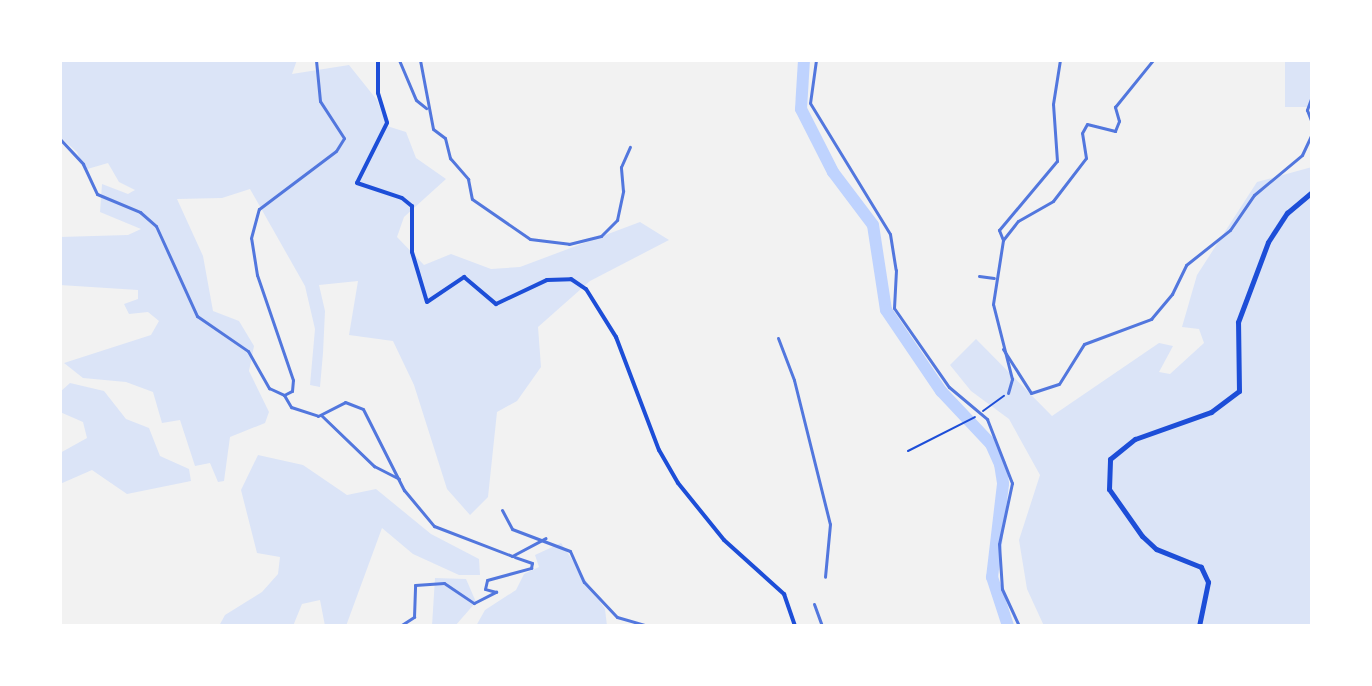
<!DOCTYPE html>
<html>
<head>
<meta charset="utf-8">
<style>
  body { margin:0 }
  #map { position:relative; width:1372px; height:686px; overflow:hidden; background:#f2f2f2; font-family:Signika,sans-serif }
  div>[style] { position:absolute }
  .green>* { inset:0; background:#dbe4f7; transform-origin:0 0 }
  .river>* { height:12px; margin:-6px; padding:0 6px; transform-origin:6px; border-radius:6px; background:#bfd3fe }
  .path>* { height:2px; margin:-1px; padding:0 1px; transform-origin:1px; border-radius:1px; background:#1d4ed8 }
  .minor>* { height:3px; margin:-1.5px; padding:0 1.5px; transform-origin:1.5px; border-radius:1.5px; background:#5277de }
  .secondary>* { height:4px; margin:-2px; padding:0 2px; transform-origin:2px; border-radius:2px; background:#1d4ed8 }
  .primary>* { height:5px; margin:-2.5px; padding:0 2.5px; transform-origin:2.5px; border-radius:2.5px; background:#1d4ed8 }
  span { translate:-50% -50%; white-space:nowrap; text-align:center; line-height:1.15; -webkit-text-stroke:6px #fff; paint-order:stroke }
  .frame { position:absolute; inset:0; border:62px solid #fff; pointer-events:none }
</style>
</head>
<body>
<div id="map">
  <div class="green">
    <div style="clip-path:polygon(60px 60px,297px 60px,292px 74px,349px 65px,377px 100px,387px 126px,406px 132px,416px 158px,446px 179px,404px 217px,397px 237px,424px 265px,451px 254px,491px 269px,520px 267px,640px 222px,669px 240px,590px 281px,538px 327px,541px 367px,517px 401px,497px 412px,488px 497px,470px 515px,447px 489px,414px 385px,393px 341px,349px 335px,358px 281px,319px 285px,325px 311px,323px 353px,320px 387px,310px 385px,315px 329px,305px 286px,250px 189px,222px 198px,177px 199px,203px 256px,213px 311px,239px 321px,254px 346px,249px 371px,269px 412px,265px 423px,230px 437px,224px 481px,218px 482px,210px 463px,195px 466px,180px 420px,162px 423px,153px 392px,126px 382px,83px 378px,64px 363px,151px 335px,159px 321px,148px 312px,129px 314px,124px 304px,138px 299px,138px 290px,60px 285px,60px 237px,128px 235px,141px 229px,100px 212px,102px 184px,128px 194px,135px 190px,119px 182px,108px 163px,84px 170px,77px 152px,60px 137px)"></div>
    <div style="left:1285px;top:60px;width:27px;height:47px"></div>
    <div style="clip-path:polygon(1312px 167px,1312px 626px,1044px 626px,1027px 589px,1019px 540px,1040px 475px,1009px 419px,971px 391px,950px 365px,976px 339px,1052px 416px,1159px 343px,1173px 346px,1159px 372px,1170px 374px,1204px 343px,1199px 329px,1182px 327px,1197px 275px,1257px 182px)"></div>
    <div style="clip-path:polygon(70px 383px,104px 391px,126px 419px,149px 428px,160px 456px,189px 469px,191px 481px,127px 494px,92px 470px,60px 484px,60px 453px,87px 438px,83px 422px,60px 412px,60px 392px)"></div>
    <div style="clip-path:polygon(258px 455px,303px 465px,347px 495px,376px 489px,431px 534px,479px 559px,480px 575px,459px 575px,413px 554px,382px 528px,346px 626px,325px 626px,320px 600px,302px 604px,293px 626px,219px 626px,225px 615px,262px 592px,278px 574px,280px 557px,257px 553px,241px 490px)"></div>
    <div style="clip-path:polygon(561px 543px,605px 609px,607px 626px,476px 626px,485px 610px,516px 590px,524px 574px,539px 567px,535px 555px)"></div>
    <div style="clip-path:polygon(435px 578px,466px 579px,476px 602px,455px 626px,432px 626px)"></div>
  </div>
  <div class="river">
    <div style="left:804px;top:60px;width:49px;rotate:93.5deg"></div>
    <div style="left:801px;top:109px;width:71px;rotate:63.1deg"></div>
    <div style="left:833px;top:172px;width:66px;rotate:53deg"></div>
    <div style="left:873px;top:225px;width:86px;rotate:81.3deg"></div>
    <div style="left:886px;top:310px;width:98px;rotate:55.8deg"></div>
    <div style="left:941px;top:391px;width:73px;rotate:46.7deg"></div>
    <div style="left:991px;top:444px;width:22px;rotate:66deg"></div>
    <div style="left:1000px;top:464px;width:20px;rotate:81deg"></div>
    <div style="left:1003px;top:484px;width:94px;rotate:96.7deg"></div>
    <div style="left:992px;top:577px;width:52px;rotate:71.9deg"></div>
  </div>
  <div class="path">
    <div style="left:983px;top:411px;width:26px;rotate:-36deg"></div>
    <div style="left:908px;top:451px;width:75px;rotate:-26.9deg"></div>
  </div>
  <div class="minor">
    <div style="left:399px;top:60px;width:43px;rotate:67deg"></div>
    <div style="left:416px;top:100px;width:13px;rotate:39deg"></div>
    <div style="left:420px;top:60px;width:70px;rotate:79.3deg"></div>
    <div style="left:433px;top:129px;width:15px;rotate:37deg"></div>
    <div style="left:445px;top:138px;width:21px;rotate:76deg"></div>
    <div style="left:450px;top:158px;width:28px;rotate:49deg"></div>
    <div style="left:468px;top:179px;width:20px;rotate:79deg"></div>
    <div style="left:472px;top:199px;width:70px;rotate:34.6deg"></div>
    <div style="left:530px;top:239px;width:39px;rotate:7deg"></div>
    <div style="left:569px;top:244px;width:33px;rotate:-14deg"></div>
    <div style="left:601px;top:236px;width:23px;rotate:-45deg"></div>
    <div style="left:617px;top:220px;width:30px;rotate:-78deg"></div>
    <div style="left:623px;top:191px;width:24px;rotate:-95deg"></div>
    <div style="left:621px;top:167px;width:22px;rotate:-66deg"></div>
    <div style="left:816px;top:60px;width:43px;rotate:97.9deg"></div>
    <div style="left:810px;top:103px;width:153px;rotate:58.6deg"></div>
    <div style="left:890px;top:234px;width:36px;rotate:81deg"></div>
    <div style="left:896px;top:270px;width:38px;rotate:93deg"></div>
    <div style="left:894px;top:308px;width:96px;rotate:55.2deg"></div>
    <div style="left:949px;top:387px;width:50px;rotate:40.1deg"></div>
    <div style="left:987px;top:419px;width:69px;rotate:68.7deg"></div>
    <div style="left:1012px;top:483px;width:62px;rotate:102deg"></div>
    <div style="left:999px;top:544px;width:45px;rotate:86.2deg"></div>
    <div style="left:1002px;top:589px;width:41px;rotate:65.3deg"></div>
    <div style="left:1312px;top:96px;width:15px;rotate:110deg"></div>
    <div style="left:1307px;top:110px;width:14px;rotate:69deg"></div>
    <div style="left:60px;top:139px;width:34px;rotate:47deg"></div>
    <div style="left:83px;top:164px;width:33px;rotate:65deg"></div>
    <div style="left:97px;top:194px;width:47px;rotate:22.7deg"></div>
    <div style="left:140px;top:212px;width:21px;rotate:41deg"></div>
    <div style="left:156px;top:226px;width:99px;rotate:65.5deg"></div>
    <div style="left:197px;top:316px;width:62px;rotate:34.5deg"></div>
    <div style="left:248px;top:351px;width:43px;rotate:60.4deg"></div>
    <div style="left:269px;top:388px;width:17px;rotate:25deg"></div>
    <div style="left:284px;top:395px;width:9px;rotate:-27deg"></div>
    <div style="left:292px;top:391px;width:11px;rotate:-85deg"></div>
    <div style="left:293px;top:380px;width:111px;rotate:-108.9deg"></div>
    <div style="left:257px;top:275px;width:37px;rotate:-99deg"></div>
    <div style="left:251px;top:238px;width:30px;rotate:-75deg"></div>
    <div style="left:259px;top:209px;width:96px;rotate:-37deg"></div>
    <div style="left:336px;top:151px;width:15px;rotate:-58deg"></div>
    <div style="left:344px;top:138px;width:44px;rotate:-123deg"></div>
    <div style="left:320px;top:101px;width:41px;rotate:-95.6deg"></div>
    <div style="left:1003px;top:240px;width:24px;rotate:-52deg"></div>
    <div style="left:1018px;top:221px;width:40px;rotate:-29.7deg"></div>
    <div style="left:1053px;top:201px;width:54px;rotate:-52.5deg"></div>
    <div style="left:1086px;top:158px;width:25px;rotate:-99deg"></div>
    <div style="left:1082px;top:133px;width:10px;rotate:-61deg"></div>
    <div style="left:1087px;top:124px;width:29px;rotate:14deg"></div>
    <div style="left:1115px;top:131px;width:11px;rotate:-68deg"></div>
    <div style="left:1119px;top:121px;width:15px;rotate:-106deg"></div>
    <div style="left:1115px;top:107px;width:60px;rotate:-51deg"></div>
    <div style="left:979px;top:276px;width:15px;rotate:8deg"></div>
    <div style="left:778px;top:338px;width:45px;rotate:69.1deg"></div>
    <div style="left:794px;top:380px;width:148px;rotate:76deg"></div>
    <div style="left:830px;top:524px;width:53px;rotate:95.4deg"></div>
    <div style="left:1003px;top:349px;width:52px;rotate:57.5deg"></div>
    <div style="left:1031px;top:393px;width:29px;rotate:-18deg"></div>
    <div style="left:1059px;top:384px;width:47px;rotate:-58deg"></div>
    <div style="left:1084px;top:344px;width:72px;rotate:-20.5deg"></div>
    <div style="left:1151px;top:319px;width:33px;rotate:-50deg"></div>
    <div style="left:1172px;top:294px;width:32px;rotate:-64deg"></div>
    <div style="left:1186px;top:265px;width:56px;rotate:-38.5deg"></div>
    <div style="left:1230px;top:230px;width:42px;rotate:-55.6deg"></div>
    <div style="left:1254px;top:195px;width:62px;rotate:-39.8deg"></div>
    <div style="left:1302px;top:155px;width:23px;rotate:-65deg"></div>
    <div style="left:1008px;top:393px;width:15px;rotate:-74deg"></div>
    <div style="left:1012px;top:379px;width:77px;rotate:-104.2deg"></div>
    <div style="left:993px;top:304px;width:65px;rotate:-81.1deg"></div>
    <div style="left:1003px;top:240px;width:11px;rotate:-112deg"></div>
    <div style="left:999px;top:230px;width:90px;rotate:-50deg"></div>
    <div style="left:1057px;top:161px;width:57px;rotate:-94deg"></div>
    <div style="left:1053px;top:104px;width:45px;rotate:-81deg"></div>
    <div style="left:284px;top:395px;width:14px;rotate:60deg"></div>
    <div style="left:291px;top:407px;width:28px;rotate:18deg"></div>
    <div style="left:318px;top:416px;width:30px;rotate:-27deg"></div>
    <div style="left:345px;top:402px;width:19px;rotate:21deg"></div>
    <div style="left:363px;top:409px;width:91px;rotate:63.2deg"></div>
    <div style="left:404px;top:490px;width:47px;rotate:50.2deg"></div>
    <div style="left:434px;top:526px;width:84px;rotate:21deg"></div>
    <div style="left:512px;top:556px;width:38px;rotate:-28deg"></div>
    <div style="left:321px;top:415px;width:74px;rotate:43.9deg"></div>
    <div style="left:374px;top:466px;width:28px;rotate:27deg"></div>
    <div style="left:502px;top:510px;width:21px;rotate:62deg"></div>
    <div style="left:512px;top:529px;width:62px;rotate:20.8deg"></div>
    <div style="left:570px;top:551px;width:34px;rotate:66deg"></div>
    <div style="left:584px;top:582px;width:48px;rotate:46.7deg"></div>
    <div style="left:617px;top:617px;width:33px;rotate:16deg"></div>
    <div style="left:814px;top:604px;width:23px;rotate:70deg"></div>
    <div style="left:400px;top:626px;width:17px;rotate:-33deg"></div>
    <div style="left:414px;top:617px;width:32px;rotate:-88deg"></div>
    <div style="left:415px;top:585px;width:29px;rotate:-4deg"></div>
    <div style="left:444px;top:583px;width:36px;rotate:34deg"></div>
    <div style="left:474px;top:603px;width:25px;rotate:-27deg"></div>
    <div style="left:496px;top:592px;width:11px;rotate:-165deg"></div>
    <div style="left:485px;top:589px;width:9px;rotate:-77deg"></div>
    <div style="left:487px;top:580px;width:46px;rotate:-15.3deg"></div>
    <div style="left:531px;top:568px;width:5px;rotate:-79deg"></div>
    <div style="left:532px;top:563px;width:18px;rotate:-161deg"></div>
  </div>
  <div class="secondary">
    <div style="left:378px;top:60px;width:33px;rotate:90deg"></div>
    <div style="left:378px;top:93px;width:31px;rotate:73deg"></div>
    <div style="left:387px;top:123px;width:67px;rotate:116.6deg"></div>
    <div style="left:357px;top:183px;width:47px;rotate:18.4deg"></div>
    <div style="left:402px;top:198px;width:13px;rotate:39deg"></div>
    <div style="left:412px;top:206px;width:46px;rotate:90deg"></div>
    <div style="left:412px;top:252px;width:52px;rotate:73.3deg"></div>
    <div style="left:427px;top:302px;width:45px;rotate:-34deg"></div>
    <div style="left:464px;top:277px;width:42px;rotate:40.2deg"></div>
    <div style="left:496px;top:304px;width:56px;rotate:-25.2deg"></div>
    <div style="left:547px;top:280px;width:24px;rotate:-2deg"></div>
    <div style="left:571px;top:279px;width:18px;rotate:34deg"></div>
    <div style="left:586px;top:289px;width:57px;rotate:58deg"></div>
    <div style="left:616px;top:337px;width:121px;rotate:69.2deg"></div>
    <div style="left:659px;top:450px;width:38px;rotate:60deg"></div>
    <div style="left:678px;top:483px;width:73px;rotate:51.1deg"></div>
    <div style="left:724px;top:540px;width:81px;rotate:42deg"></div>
    <div style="left:784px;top:594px;width:34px;rotate:71deg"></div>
  </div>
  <div class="primary">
    <div style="left:1199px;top:626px;width:45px;rotate:-78.4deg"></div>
    <div style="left:1208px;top:582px;width:17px;rotate:-115deg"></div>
    <div style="left:1201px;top:567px;width:48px;rotate:-158.2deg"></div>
    <div style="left:1156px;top:549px;width:19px;rotate:-137deg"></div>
    <div style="left:1142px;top:536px;width:57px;rotate:-125.1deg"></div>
    <div style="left:1109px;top:489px;width:30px;rotate:-88deg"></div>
    <div style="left:1110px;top:459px;width:32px;rotate:-39deg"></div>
    <div style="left:1135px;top:439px;width:81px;rotate:-19.6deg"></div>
    <div style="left:1211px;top:412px;width:35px;rotate:-37deg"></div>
    <div style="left:1239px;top:391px;width:69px;rotate:-90.8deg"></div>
    <div style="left:1238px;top:322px;width:85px;rotate:-69.4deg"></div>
    <div style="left:1268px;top:242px;width:35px;rotate:-57deg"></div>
    <div style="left:1287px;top:213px;width:33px;rotate:-40deg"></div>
  </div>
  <div class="frame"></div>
</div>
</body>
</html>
